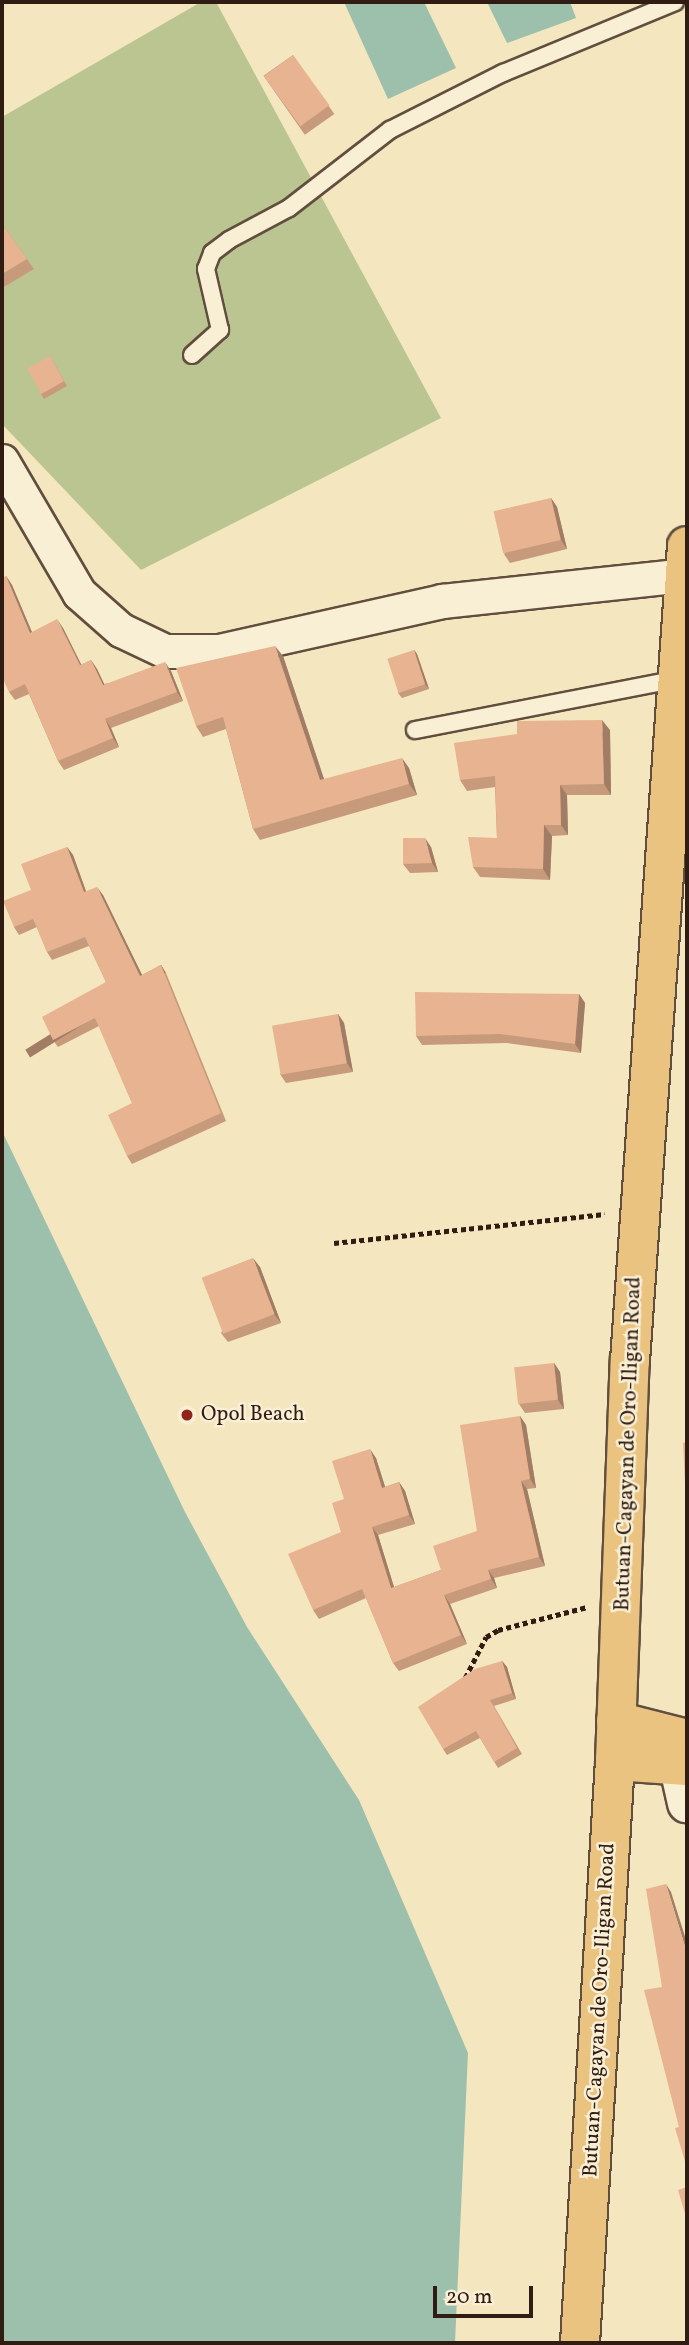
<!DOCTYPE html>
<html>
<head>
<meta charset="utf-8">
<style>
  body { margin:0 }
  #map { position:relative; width:689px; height:2345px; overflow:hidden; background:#f4e6bf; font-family:Vollkorn,serif }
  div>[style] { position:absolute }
  .green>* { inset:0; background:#bbc592 }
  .water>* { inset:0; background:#9dc0ac }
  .path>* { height:4.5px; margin-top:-2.25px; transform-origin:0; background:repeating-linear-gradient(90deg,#311c13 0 5px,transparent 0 8.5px) }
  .roads { filter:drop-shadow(2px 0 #624e3e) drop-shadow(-2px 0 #624e3e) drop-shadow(0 2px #624e3e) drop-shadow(0 -2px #624e3e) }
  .service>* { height:16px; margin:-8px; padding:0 8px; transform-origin:8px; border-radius:8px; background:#f8efd5 }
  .minor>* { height:33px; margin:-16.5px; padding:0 16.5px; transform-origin:16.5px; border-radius:16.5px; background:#f8efd5 }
  .tertiary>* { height:38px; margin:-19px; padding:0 19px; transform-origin:19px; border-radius:19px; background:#f8efd5 }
  .primary>* { height:38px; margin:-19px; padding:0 19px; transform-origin:19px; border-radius:19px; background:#eac380 }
  .trunk>* { height:38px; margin:-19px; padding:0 19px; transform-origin:19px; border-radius:19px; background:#eac380 }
  .wall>* { inset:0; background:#c79a7c; transform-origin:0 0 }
  .shaded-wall>* { inset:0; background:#a27d65; transform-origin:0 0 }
  .building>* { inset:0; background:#e7b390; transform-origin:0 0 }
  .dots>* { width:19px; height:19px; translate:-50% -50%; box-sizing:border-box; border:4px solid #f8efd5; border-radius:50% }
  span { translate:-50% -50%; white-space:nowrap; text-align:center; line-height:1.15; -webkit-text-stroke:5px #f8efd5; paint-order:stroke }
  .poi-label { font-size:21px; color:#311c13 }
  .left { translate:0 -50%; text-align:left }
  .street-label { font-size:21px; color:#311c13 }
  .frame { position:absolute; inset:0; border:4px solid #311c13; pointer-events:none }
  .scale { position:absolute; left:433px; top:2286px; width:100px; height:32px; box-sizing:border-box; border:4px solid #311c13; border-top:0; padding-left:9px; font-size:21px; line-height:24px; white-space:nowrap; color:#311c13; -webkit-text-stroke:5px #f8efd5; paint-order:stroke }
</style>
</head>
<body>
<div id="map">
  <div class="green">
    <div style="clip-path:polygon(201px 2px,216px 2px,441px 418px,141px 570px,2px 424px,2px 117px)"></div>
  </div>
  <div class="water">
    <div style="clip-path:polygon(344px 2px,424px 2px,456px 68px,388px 99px)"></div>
    <div style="clip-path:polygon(487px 2px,570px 2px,576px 18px,507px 43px)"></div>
    <div style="clip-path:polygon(2px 1131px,185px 1512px,247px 1627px,359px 1800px,468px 2053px,455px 2343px,2px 2343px)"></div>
  </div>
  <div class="path">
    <div style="left:334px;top:1243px;width:272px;rotate:-6.1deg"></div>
    <div style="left:465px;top:1678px;width:46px;rotate:-62.9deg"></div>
    <div style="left:486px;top:1637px;width:14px;rotate:-30deg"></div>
    <div style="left:498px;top:1630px;width:92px;rotate:-14.5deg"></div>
  </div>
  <div class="roads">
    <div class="service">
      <div style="left:192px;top:355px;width:38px;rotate:-42deg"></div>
      <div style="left:220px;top:330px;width:63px;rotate:-102.9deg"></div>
      <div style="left:206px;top:269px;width:17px;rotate:-69deg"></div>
      <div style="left:212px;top:253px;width:21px;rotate:-37deg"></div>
      <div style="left:229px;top:240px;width:68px;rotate:-28.1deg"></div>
      <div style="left:289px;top:208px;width:128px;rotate:-37.7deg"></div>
      <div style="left:390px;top:130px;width:127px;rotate:-26.8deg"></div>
      <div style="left:503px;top:73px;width:186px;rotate:-22.4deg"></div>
      <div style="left:415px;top:730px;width:267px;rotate:-11deg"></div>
    </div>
    <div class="minor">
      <div style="left:2px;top:461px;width:153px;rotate:59.7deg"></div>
      <div style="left:79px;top:593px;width:56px;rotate:41.4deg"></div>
      <div style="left:121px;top:630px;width:49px;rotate:25.5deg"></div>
      <div style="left:165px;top:651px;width:54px"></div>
      <div style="left:219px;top:651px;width:229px;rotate:-12.6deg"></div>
      <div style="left:442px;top:601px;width:244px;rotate:-6.1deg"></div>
    </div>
    <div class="tertiary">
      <div style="left:672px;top:1736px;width:69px;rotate:77.4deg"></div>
    </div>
    <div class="primary">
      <div style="left:616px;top:1721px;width:73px;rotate:14.2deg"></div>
      <div style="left:615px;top:1761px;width:72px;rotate:4deg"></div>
    </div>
    <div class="trunk">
      <div style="left:580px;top:2343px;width:583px;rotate:-86.56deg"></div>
      <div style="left:615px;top:1761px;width:400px;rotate:-87.9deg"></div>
      <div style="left:630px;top:1361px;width:817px;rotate:-86deg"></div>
    </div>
  </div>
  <div class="wall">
    <div style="left:293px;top:55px;width:72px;height:36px;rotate:55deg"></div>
    <div style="clip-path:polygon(2px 224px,34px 269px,2px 288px)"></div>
    <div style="clip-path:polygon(50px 356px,67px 386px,44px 399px,41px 394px)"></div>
    <div style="clip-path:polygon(551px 498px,557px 507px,567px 549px,510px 563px,504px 554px)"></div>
    <div style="clip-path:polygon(6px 576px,12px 585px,32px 632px,63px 628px,81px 665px,91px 660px,97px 669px,104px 684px,171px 671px,183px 701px,111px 728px,119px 747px,64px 770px,58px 761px,29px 694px,15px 700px,9px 692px)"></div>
    <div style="clip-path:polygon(414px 650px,417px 654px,429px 689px,402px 698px,398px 693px)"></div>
    <div style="clip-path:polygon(283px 656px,324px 779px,409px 768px,417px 795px,260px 840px,253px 829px,226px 729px,203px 737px,196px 726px)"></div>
    <div style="clip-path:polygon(610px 730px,611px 795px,567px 795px,568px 835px,552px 836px,550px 880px,480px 877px,473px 867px,497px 838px,495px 787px,467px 791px,460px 780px)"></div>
    <div style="clip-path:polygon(67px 847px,73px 855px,86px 891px,103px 895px,142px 975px,161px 965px,166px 973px,226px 1121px,132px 1164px,127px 1156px,132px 1103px,99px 1026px,58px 1047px,53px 1040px,106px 982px,89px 946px,52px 960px,47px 952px,37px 927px,19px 935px,14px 927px,31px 890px)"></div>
    <div style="clip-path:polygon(431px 847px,438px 872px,410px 873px,403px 864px)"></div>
    <div style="clip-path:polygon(579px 994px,585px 1003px,581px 1053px,507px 1043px,422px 1045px,416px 1036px)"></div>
    <div style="clip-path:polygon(338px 1014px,344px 1023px,353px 1072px,286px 1083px,280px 1074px)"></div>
    <div style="clip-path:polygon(260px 1267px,281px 1323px,228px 1342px,221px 1333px)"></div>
    <div style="clip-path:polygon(554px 1363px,560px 1372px,564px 1409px,525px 1413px,519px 1404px)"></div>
    <div style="clip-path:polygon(520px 1416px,526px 1425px,536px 1488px,527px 1489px,545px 1566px,494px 1578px,497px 1588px,450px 1604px,467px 1644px,399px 1671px,393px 1663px,366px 1598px,319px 1619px,313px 1610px,341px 1532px,344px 1499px,376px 1458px,385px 1487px,399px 1482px,405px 1491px,415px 1524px,378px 1535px,394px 1587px,441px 1570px,477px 1531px)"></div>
    <div style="clip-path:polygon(502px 1661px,507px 1667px,516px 1699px,494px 1706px,522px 1754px,498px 1768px,480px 1738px,447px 1755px,443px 1749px)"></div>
  </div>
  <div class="shaded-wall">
    <div style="clip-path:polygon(551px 498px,557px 507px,567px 549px,561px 540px)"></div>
    <div style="clip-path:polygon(6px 576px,12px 585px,36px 642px,30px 633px)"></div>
    <div style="clip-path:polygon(57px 619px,63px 628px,86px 674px,80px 665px)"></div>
    <div style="clip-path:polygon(275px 646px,283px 656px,328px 791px,320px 780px)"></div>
    <div style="clip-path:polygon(414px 650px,417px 654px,429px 689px,425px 684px)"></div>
    <div style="clip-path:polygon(91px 660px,97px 669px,109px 694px,103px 685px)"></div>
    <div style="clip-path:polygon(165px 662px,171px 671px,183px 701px,177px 692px)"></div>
    <div style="clip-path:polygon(105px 719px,111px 728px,119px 747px,113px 738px)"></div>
    <div style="clip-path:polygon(602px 720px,610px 730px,611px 795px,604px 784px)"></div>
    <div style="clip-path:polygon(402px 758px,409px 768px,417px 795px,409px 784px)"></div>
    <div style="clip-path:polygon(560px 785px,567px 795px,568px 835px,561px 825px)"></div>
    <div style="clip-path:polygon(544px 825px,552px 836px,550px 880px,543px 869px)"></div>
    <div style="clip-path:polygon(425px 838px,431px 847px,438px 872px,432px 863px)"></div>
    <div style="clip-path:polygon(67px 847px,73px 855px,89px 900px,84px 892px)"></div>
    <div style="clip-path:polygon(97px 887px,103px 895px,146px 983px,140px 976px)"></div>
    <div style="left:161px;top:965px;width:9px;height:160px;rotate:58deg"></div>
    <div style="clip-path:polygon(579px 994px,585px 1003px,581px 1053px,575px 1044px)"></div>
    <div style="clip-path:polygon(338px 1014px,344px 1023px,353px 1072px,347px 1063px)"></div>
    <div style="clip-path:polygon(253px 1258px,260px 1267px,281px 1323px,274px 1314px)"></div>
    <div style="clip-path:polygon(554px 1363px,560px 1372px,564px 1409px,558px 1400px)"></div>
    <div style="clip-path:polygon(520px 1416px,526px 1425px,536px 1488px,530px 1479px)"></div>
    <div style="clip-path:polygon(370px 1449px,376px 1458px,388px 1496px,382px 1488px)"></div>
    <div style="clip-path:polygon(521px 1481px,527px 1489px,545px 1566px,539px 1557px)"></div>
    <div style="clip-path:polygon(399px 1482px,405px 1491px,415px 1524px,409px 1515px)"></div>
    <div style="clip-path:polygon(372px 1527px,378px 1535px,397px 1597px,391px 1588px)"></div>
    <div style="clip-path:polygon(488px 1570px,494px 1578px,497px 1588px,491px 1579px)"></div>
    <div style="clip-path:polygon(444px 1595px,450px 1604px,467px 1644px,461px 1635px)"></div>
    <div style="clip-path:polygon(502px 1661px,507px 1667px,516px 1699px,512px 1693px)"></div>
    <div style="clip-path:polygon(666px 1884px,671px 1892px,687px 1943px,687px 1953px)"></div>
  </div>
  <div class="building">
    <div style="left:293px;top:55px;width:62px;height:36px;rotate:54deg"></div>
    <div style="clip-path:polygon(2px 224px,27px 259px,2px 274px)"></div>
    <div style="left:50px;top:356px;width:29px;height:26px;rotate:61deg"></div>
    <div style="left:551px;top:498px;width:43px;height:59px;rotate:77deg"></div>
    <div style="clip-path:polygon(6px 576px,30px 633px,57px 619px,80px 665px,91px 660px,103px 685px,165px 662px,177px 692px,105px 719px,113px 738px,58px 761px,25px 684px,9px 692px,2px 677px,2px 578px)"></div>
    <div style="clip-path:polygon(275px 646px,320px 780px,402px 758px,409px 784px,253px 829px,223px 717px,196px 726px,176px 668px)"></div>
    <div style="left:414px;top:650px;width:36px;height:28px;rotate:72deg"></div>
    <div style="clip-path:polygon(602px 720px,604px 784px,560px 785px,561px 825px,544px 825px,543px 869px,473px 867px,468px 837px,497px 838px,495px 776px,460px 780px,454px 743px,517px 734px,517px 721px)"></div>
    <div style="clip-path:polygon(403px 838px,425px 838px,432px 863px,403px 864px)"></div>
    <div style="clip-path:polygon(67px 847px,84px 892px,97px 887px,140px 976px,161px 965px,221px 1113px,127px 1156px,108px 1115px,132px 1103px,95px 1018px,53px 1040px,42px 1017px,106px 982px,85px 937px,47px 952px,33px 919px,14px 927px,3px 901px,31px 890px,21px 864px)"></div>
    <div style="clip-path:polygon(415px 992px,579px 994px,575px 1044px,500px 1034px,416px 1036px)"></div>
    <div style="left:338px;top:1014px;width:50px;height:67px;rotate:80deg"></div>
    <div style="left:253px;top:1258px;width:60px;height:55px;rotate:69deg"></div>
    <div style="left:554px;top:1363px;width:37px;height:40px;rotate:84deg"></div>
    <div style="clip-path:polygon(520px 1416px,530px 1479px,521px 1481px,539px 1557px,488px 1570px,491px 1579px,444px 1595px,461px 1635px,393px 1663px,362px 1589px,313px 1610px,288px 1554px,341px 1532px,332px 1503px,344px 1499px,332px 1461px,370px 1449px,382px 1488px,399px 1482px,409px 1515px,372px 1527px,391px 1588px,441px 1570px,433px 1546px,477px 1531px,460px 1425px)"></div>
    <div style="clip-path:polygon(687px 1442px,687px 1523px,683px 1443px)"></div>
    <div style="clip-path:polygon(502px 1661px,512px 1693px,490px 1700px,517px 1748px,494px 1762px,476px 1731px,443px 1749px,418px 1707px,475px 1669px)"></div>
    <div style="clip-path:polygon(666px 1884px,687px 1953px,687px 2168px,675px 2128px,679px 2127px,644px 1990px,662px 1987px,646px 1889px)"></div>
    <div style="clip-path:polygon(687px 2187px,687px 2220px,678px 2190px)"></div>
  </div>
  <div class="dots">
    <div style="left:187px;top:1415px;background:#8f2418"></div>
  </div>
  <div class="poi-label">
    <span class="left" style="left:201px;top:1415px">Opol Beach</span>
  </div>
  <div class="street-label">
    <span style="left:629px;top:1444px;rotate:-88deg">Butuan-Cagayan de Oro-Iligan Road</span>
    <span style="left:600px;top:2010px;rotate:-87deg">Butuan-Cagayan de Oro-Iligan Road</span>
  </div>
  <div class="frame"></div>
  <div class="scale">20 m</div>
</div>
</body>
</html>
